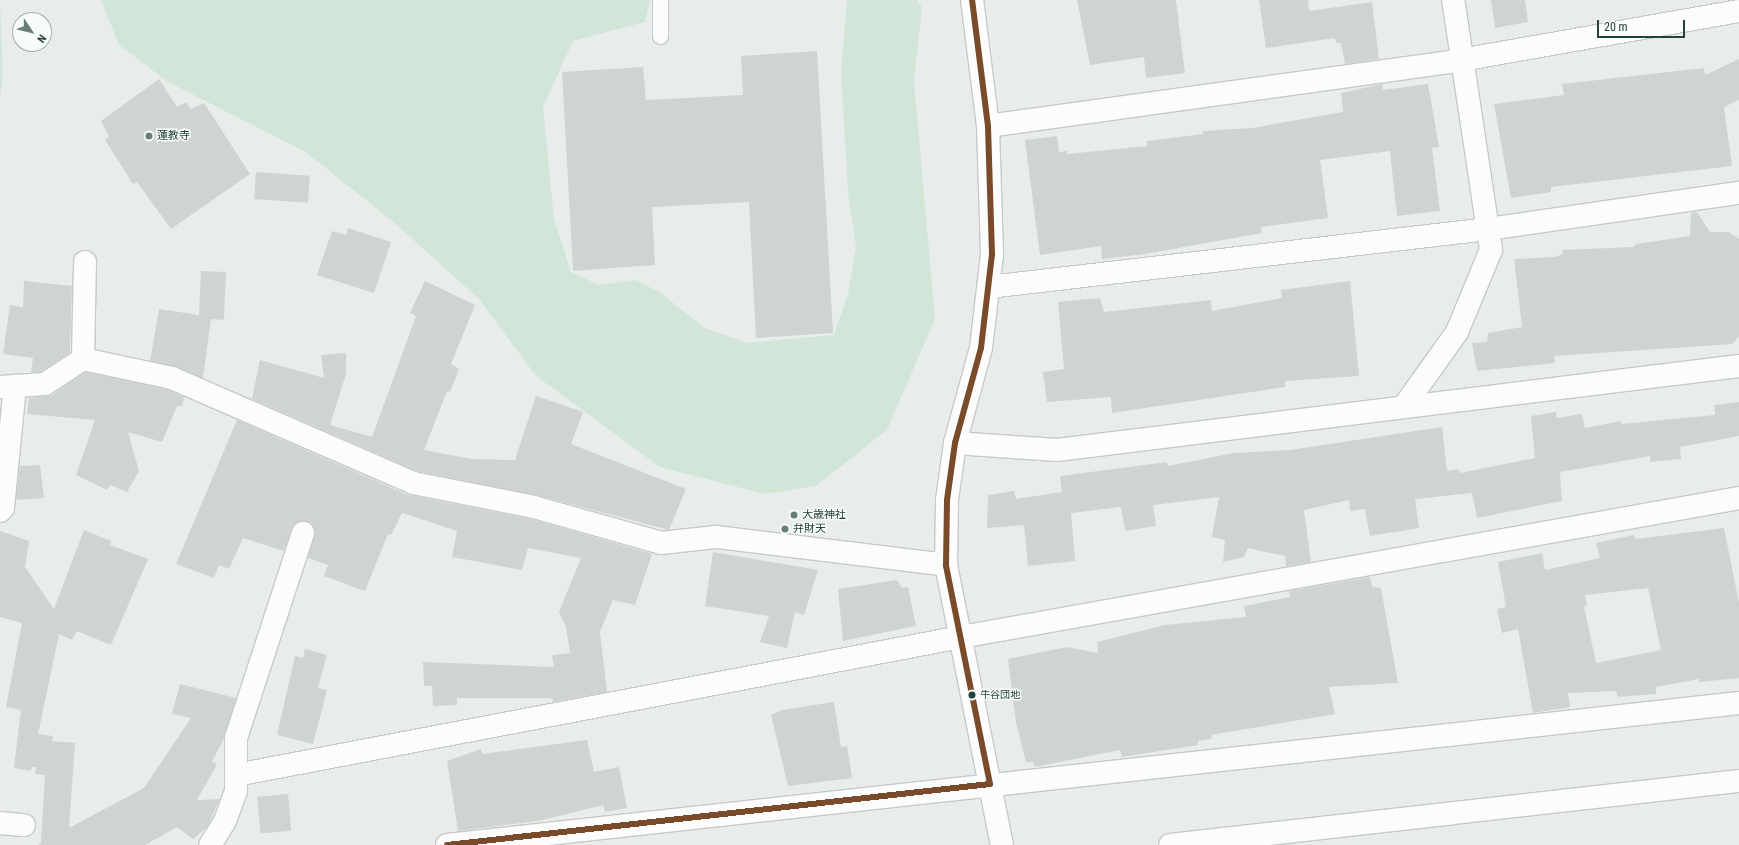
<!DOCTYPE html>
<html>
<head>
<meta charset="utf-8">
<style>
  body { margin:0 }
  #map { position:relative; width:1739px; height:845px; overflow:hidden; background:#e8edeb; font-family:"Roboto Condensed","Noto Sans JP",sans-serif }
  div>[style] { position:absolute }
  .green>* { inset:0; background:#d1e6d8 }
  .building>* { inset:0; background:#cfd4d2; transform-origin:0 0 }
  .roads { filter:drop-shadow(1px 0 #c5cac8) drop-shadow(-1px 0 #c5cac8) drop-shadow(0 1px #c5cac8) drop-shadow(0 -1px #c5cac8) }
  .service>* { height:15px; margin:-7.5px; padding:0 7.5px; transform-origin:7.5px; border-radius:7.5px; background:#fcfcfc }
  .minor>* { height:22px; margin:-11px; padding:0 11px; transform-origin:11px; border-radius:11px; background:#fcfcfc }
  .tertiary>* { height:22px; margin:-11px; padding:0 11px; transform-origin:11px; border-radius:11px; background:#fcfcfc }
  .bus-1>* { height:6px; margin:-3px; padding:0 3px; transform-origin:3px; border-radius:3px; background:#7a4b2a }
  .dots>* { width:11px; height:11px; translate:-50% -50%; box-sizing:border-box; border:2px solid #f7fbf9; border-radius:50% }
  span { translate:-50% -50%; white-space:nowrap; text-align:center; line-height:1.15; -webkit-text-stroke:3px #f7fbf9; paint-order:stroke }
  .bus-label { font-size:10px; color:#24423a }
  .left { translate:0 -50%; text-align:left }
  .poi-label { font-size:11px; color:#24423a }
  .north { position:absolute; left:12px; top:12px; width:40px; height:40px; box-sizing:border-box; background:#f7fbf9; border:1px solid #a3b1ad; border-radius:50%; rotate:125deg; font-size:11px; font-weight:700; line-height:16px; text-align:center; color:#24423a }
  .north::after { content:''; display:block; margin:auto; width:14px; height:18px; background:#697e78; clip-path:polygon(50% 0,100% 100%,50% 72%,0 100%) }
  .scale { position:absolute; left:1597px; top:20px; width:88px; height:18px; box-sizing:border-box; border:2px solid #24423a; border-top:0; padding-left:5px; font-size:12px; line-height:14px; white-space:nowrap; color:#24423a; -webkit-text-stroke:3px #f7fbf9; paint-order:stroke }
</style>
</head>
<body>
<div id="map">
  <div class="green">
    <div style="clip-path:polygon(0 0,3px 76px,0 97px)"></div>
    <div style="clip-path:polygon(101px 0,650px 0,645px 22px,573px 41px,543px 107px,554px 219px,571px 272px,599px 285px,636px 280px,661px 293px,703px 327px,747px 343px,834px 335px,848px 294px,856px 248px,848px 192px,841px 71px,847px 0,917px 0,922px 8px,914px 81px,935px 319px,887px 430px,816px 486px,764px 494px,660px 467px,536px 376px,479px 299px,390px 219px,304px 151px,168px 82px,119px 45px)"></div>
  </div>
  <div class="building">
    <div style="clip-path:polygon(1077px 0,1176px 0,1185px 73px,1146px 78px,1144px 57px,1090px 65px)"></div>
    <div style="clip-path:polygon(1259px 0,1308px 0,1309px 11px,1372px 2px,1379px 59px,1345px 64px,1341px 43px,1336px 43px,1335px 38px,1266px 48px)"></div>
    <div style="clip-path:polygon(1491px 0,1525px 0,1528px 22px,1495px 28px)"></div>
    <div style="clip-path:polygon(817px 51px,833px 333px,756px 338px,749px 202px,652px 207px,655px 265px,573px 271px,562px 72px,643px 67px,646px 100px,743px 95px,741px 56px)"></div>
    <div style="clip-path:polygon(1739px 59px,1739px 100px,1724px 107px,1732px 166px,1551px 187px,1551px 192px,1511px 198px,1494px 104px,1564px 95px,1562px 84px,1704px 68px,1705px 75px)"></div>
    <div style="clip-path:polygon(159px 79px,177px 107px,186px 102px,191px 109px,204px 103px,250px 174px,171px 229px,137px 182px,133px 184px,105px 140px,109px 137px,101px 121px)"></div>
    <div style="clip-path:polygon(1382px 84px,1383px 90px,1428px 84px,1439px 147px,1432px 148px,1440px 211px,1397px 216px,1390px 151px,1320px 160px,1328px 218px,1261px 227px,1262px 233px,1145px 254px,1102px 259px,1101px 246px,1040px 255px,1025px 140px,1057px 136px,1059px 152px,1067px 151px,1067px 154px,1147px 146px,1147px 141px,1203px 134px,1203px 131px,1252px 128px,1343px 112px,1341px 93px)"></div>
    <div style="left:256px;top:172px;width:54px;height:27px;rotate:4deg"></div>
    <div style="clip-path:polygon(1697px 212px,1710px 232px,1729px 232px,1739px 239px,1739px 336px,1733px 344px,1554px 356px,1555px 363px,1477px 371px,1472px 343px,1487px 342px,1488px 333px,1522px 327px,1514px 259px,1555px 257px,1563px 254px,1562px 250px,1634px 247px,1636px 244px,1690px 236px,1691px 213px)"></div>
    <div style="clip-path:polygon(348px 228px,391px 242px,374px 293px,317px 275px,332px 231px,346px 235px)"></div>
    <div style="clip-path:polygon(201px 271px,226px 272px,224px 320px,211px 319px,203px 378px,150px 361px,159px 309px,199px 315px)"></div>
    <div style="clip-path:polygon(24px 281px,72px 286px,70px 352px,41px 372px,31px 372px,33px 358px,3px 354px,10px 305px,23px 307px)"></div>
    <div style="clip-path:polygon(425px 281px,475px 305px,451px 364px,459px 369px,450px 392px,447px 391px,424px 450px,472px 459px,515px 460px,536px 396px,583px 412px,571px 444px,686px 489px,669px 530px,536px 495px,417px 471px,252px 399px,260px 360px,324px 378px,321px 355px,346px 353px,346px 374px,330px 425px,372px 437px,416px 316px,410px 313px)"></div>
    <div style="clip-path:polygon(1350px 281px,1359px 376px,1285px 381px,1285px 387px,1112px 413px,1111px 397px,1047px 402px,1043px 372px,1064px 369px,1058px 302px,1100px 298px,1104px 312px,1211px 300px,1212px 311px,1282px 298px,1281px 290px)"></div>
    <div style="clip-path:polygon(86px 372px,168px 390px,184px 397px,182px 406px,177px 406px,162px 442px,128px 432px,139px 471px,127px 492px,110px 485px,107px 490px,76px 475px,95px 420px,27px 414px,29px 398px,52px 395px)"></div>
    <div style="clip-path:polygon(1739px 402px,1739px 436px,1680px 447px,1681px 459px,1650px 462px,1650px 456px,1560px 472px,1562px 501px,1477px 518px,1472px 493px,1415px 499px,1419px 528px,1370px 536px,1365px 509px,1350px 511px,1349px 500px,1304px 510px,1311px 562px,1286px 566px,1285px 556px,1248px 548px,1244px 557px,1223px 562px,1225px 540px,1212px 537px,1219px 497px,1153px 505px,1156px 526px,1125px 531px,1121px 507px,1071px 513px,1075px 561px,1028px 566px,1024px 525px,987px 528px,988px 495px,1014px 491px,1016px 499px,1062px 492px,1060px 476px,1167px 462px,1168px 466px,1234px 453px,1290px 450px,1442px 427px,1447px 471px,1459px 469px,1460px 473px,1535px 458px,1531px 416px,1556px 412px,1557px 418px,1582px 414px,1585px 428px,1621px 421px,1621px 424px,1715px 415px,1714px 405px)"></div>
    <div style="clip-path:polygon(237px 420px,408px 495px,531px 519px,652px 554px,635px 605px,613px 600px,600px 632px,607px 692px,553px 702px,552px 698px,457px 698px,457px 705px,433px 706px,432px 686px,424px 686px,423px 662px,554px 667px,552px 655px,570px 653px,566px 627px,559px 612px,581px 558px,528px 548px,522px 570px,452px 557px,457px 531px,402px 513px,391px 535px,388px 534px,365px 591px,324px 576px,328px 565px,308px 558px,315px 531px,306px 521px,294px 524px,284px 551px,243px 538px,229px 569px,219px 565px,214px 578px,176px 564px)"></div>
    <div style="clip-path:polygon(40px 465px,44px 498px,16px 500px,20px 466px)"></div>
    <div style="clip-path:polygon(evenodd,1724px 528px,1739px 603px,1739px 678px,1699px 682px,1699px 679px,1656px 687px,1656px 694px,1618px 697px,1616px 691px,1568px 693px,1570px 707px,1533px 713px,1518px 629px,1502px 633px,1497px 609px,1506px 607px,1498px 562px,1542px 553px,1545px 570px,1600px 558px,1596px 543px,1634px 535px,1636px 539px,1724px 528px,1648px 588px,1661px 650px,1596px 663px,1584px 606px,1587px 606px,1585px 595px,1648px 588px)"></div>
    <div style="clip-path:polygon(84px 530px,111px 541px,110px 545px,148px 559px,111px 645px,77px 631px,72px 640px,59px 634px,38px 734px,53px 736px,52px 741px,75px 743px,69px 828px,144px 788px,191px 718px,172px 714px,180px 684px,236px 698px,224px 739px,212px 761px,217px 764px,197px 800px,220px 799px,207px 827px,193px 839px,177px 827px,145px 845px,38px 845px,41px 843px,45px 775px,35px 774px,36px 767px,32px 767px,31px 771px,14px 768px,21px 710px,6px 707px,22px 623px,0 617px,0 531px,29px 541px,25px 567px,54px 609px)"></div>
    <div style="clip-path:polygon(713px 552px,818px 570px,804px 615px,795px 612px,787px 648px,760px 642px,769px 616px,705px 606px)"></div>
    <div style="clip-path:polygon(1370px 577px,1372px 587px,1381px 588px,1398px 683px,1329px 687px,1335px 714px,1211px 735px,1212px 739px,1198px 741px,1198px 745px,1122px 757px,1120px 750px,1035px 767px,1033px 762px,1026px 762px,1016px 723px,1008px 659px,1067px 647px,1098px 653px,1097px 642px,1165px 625px,1246px 617px,1244px 606px,1290px 597px,1289px 591px)"></div>
    <div style="clip-path:polygon(897px 580px,902px 588px,908px 587px,916px 626px,843px 641px,838px 589px)"></div>
    <div style="clip-path:polygon(305px 649px,327px 655px,318px 688px,327px 690px,313px 744px,277px 735px,295px 656px,303px 658px)"></div>
    <div style="clip-path:polygon(834px 702px,841px 747px,847px 746px,852px 778px,788px 786px,771px 715px,782px 710px)"></div>
    <div style="clip-path:polygon(587px 740px,594px 772px,619px 767px,627px 808px,605px 812px,603px 805px,538px 821px,458px 831px,447px 761px,481px 749px,482px 754px)"></div>
    <div style="left:288px;top:794px;width:37px;height:31px;rotate:85deg"></div>
  </div>
  <div class="roads">
    <div class="service">
      <div style="left:660px;top:0;width:36px;rotate:90deg"></div>
    </div>
    <div class="minor">
      <div style="left:988px;top:126px;width:478px;rotate:-7.9deg"></div>
      <div style="left:1461px;top:60px;width:282px;rotate:-10deg"></div>
      <div style="left:83px;top:359px;width:97px;rotate:-88.8deg"></div>
      <div style="left:0;top:387px;width:45px;rotate:-3.8deg"></div>
      <div style="left:45px;top:384px;width:45px;rotate:-33.3deg"></div>
      <div style="left:83px;top:359px;width:91px;rotate:12.1deg"></div>
      <div style="left:172px;top:378px;width:263px;rotate:23.5deg"></div>
      <div style="left:413px;top:483px;width:123px;rotate:11.2deg"></div>
      <div style="left:534px;top:507px;width:132px;rotate:15.8deg"></div>
      <div style="left:661px;top:543px;width:55px;rotate:-6.2deg"></div>
      <div style="left:716px;top:537px;width:232px;rotate:6.9deg"></div>
      <div style="left:946px;top:565px;width:286px;rotate:78.7deg"></div>
      <div style="left:1405px;top:405px;width:90px;rotate:-54.5deg"></div>
      <div style="left:1457px;top:332px;width:89px;rotate:-67.5deg"></div>
      <div style="left:1491px;top:250px;width:253px;rotate:-98.6deg"></div>
      <div style="left:955px;top:443px;width:102px;rotate:3.9deg"></div>
      <div style="left:1057px;top:450px;width:687px;rotate:-7.02deg"></div>
      <div style="left:0;top:511px;width:4px;rotate:-45deg"></div>
      <div style="left:3px;top:508px;width:123px;rotate:-84.4deg"></div>
      <div style="left:236px;top:775px;width:738px;rotate:-10.78deg"></div>
      <div style="left:961px;top:637px;width:790px;rotate:-10.13deg"></div>
      <div style="left:0;top:823px;width:24px;rotate:5deg"></div>
      <div style="left:210px;top:845px;width:28px;rotate:-58deg"></div>
      <div style="left:225px;top:821px;width:32px;rotate:-70deg"></div>
      <div style="left:236px;top:791px;width:53px;rotate:-90deg"></div>
      <div style="left:236px;top:738px;width:216px;rotate:-71.9deg"></div>
      <div style="left:447px;top:845px;width:1300px;rotate:-6.27deg"></div>
      <div style="left:1170px;top:845px;width:573px;rotate:-6.42deg"></div>
    </div>
    <div class="tertiary">
      <div style="left:989px;top:287px;width:502px;rotate:-6.63deg"></div>
      <div style="left:1488px;top:229px;width:254px;rotate:-8.2deg"></div>
      <div style="left:946px;top:565px;width:65px;rotate:-89.1deg"></div>
      <div style="left:947px;top:500px;width:58px;rotate:-82deg"></div>
      <div style="left:955px;top:443px;width:98px;rotate:-74.7deg"></div>
      <div style="left:981px;top:348px;width:95px;rotate:-83.3deg"></div>
      <div style="left:992px;top:254px;width:128px;rotate:-91.8deg"></div>
      <div style="left:988px;top:126px;width:127px;rotate:-97.2deg"></div>
    </div>
  </div>
  <div class="bus-1">
    <div style="left:447px;top:845px;width:546px;rotate:-6.41deg"></div>
    <div style="left:990px;top:784px;width:223px;rotate:-101.4deg"></div>
    <div style="left:946px;top:565px;width:65px;rotate:-89.1deg"></div>
    <div style="left:947px;top:500px;width:58px;rotate:-82deg"></div>
    <div style="left:955px;top:443px;width:98px;rotate:-74.7deg"></div>
    <div style="left:981px;top:348px;width:95px;rotate:-83.3deg"></div>
    <div style="left:992px;top:254px;width:128px;rotate:-91.8deg"></div>
    <div style="left:988px;top:126px;width:127px;rotate:-97.2deg"></div>
  </div>
  <div class="dots">
    <div style="left:149px;top:136px;background:#697e78"></div>
    <div style="left:794px;top:515px;background:#697e78"></div>
    <div style="left:785px;top:529px;background:#697e78"></div>
    <div style="left:972px;top:695px;background:#24423a"></div>
  </div>
  <div class="bus-label">
    <span class="left" style="left:980px;top:695px">牛谷団地</span>
  </div>
  <div class="poi-label">
    <span class="left" style="left:157px;top:136px">蓮教寺</span>
    <span class="left" style="left:802px;top:515px">大歳神社</span>
    <span class="left" style="left:793px;top:529px">弁財天</span>
  </div>
  <div class="north">N</div>
  <div class="scale">20 m</div>
</div>
</body>
</html>
